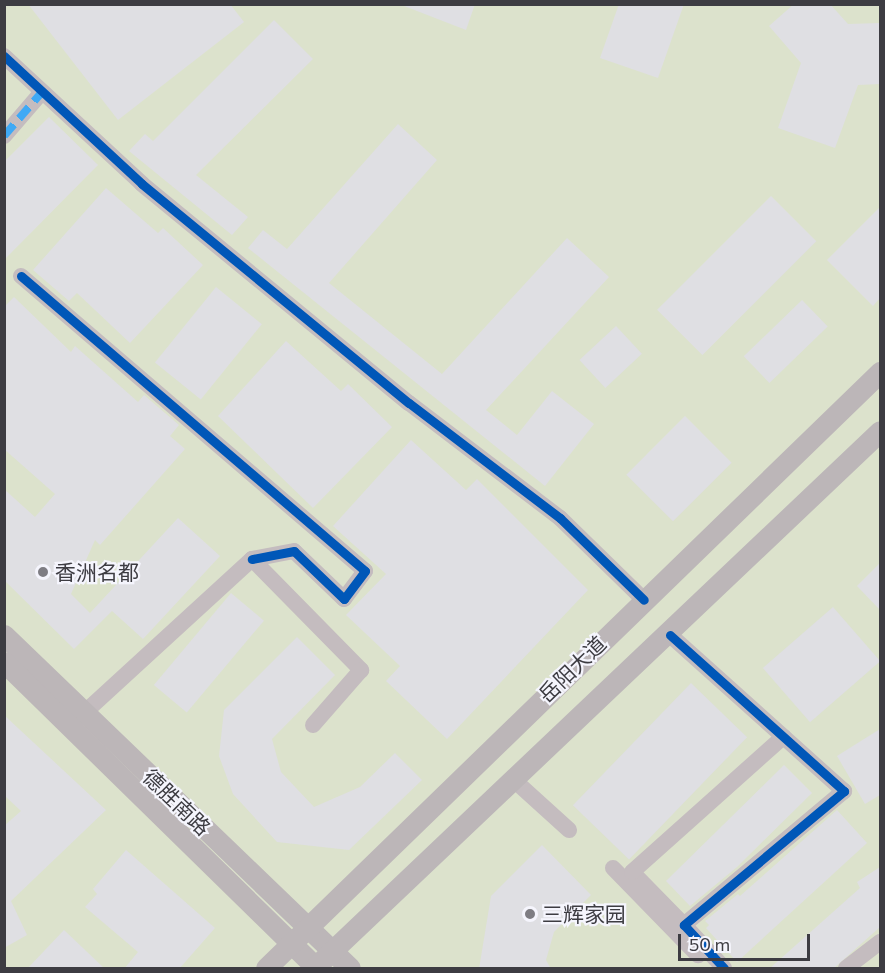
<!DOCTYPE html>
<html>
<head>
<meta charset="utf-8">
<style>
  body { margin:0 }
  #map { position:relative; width:885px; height:973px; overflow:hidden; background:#f7f7fb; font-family:Commissioner,"Noto Sans SC",sans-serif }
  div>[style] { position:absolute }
  .green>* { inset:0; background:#dce2cc; transform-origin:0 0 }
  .building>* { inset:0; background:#dfdfe3; transform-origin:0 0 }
  .minor>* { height:16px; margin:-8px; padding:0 8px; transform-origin:8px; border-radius:8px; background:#c4bcbf }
  .major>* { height:21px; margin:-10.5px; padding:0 10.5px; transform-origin:10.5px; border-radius:10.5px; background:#bcb6b8 }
  .quiet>* { height:8px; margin-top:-4px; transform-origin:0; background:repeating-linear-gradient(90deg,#3fa9f5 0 15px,transparent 0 23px) }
  .cycleway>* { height:9px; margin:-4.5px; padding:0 4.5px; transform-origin:4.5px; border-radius:4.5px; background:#0057b8 }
  .dots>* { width:16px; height:16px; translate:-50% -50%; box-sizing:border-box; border:3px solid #f5f5fd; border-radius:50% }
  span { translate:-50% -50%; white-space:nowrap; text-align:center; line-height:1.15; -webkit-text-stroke:4.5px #f5f5fd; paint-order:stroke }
  .poi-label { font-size:21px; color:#3d3c42 }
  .left { translate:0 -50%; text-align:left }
  .street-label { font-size:21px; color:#3d3c42 }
  .frame { position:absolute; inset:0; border:6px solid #3d3c42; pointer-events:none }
  .scale { position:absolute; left:678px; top:934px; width:132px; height:27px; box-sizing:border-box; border:3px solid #3d3c42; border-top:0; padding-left:8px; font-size:18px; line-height:21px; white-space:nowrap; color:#3d3c42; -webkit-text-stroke:4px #f5f5fd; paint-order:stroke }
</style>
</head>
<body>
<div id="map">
  <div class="green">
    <div style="left:5px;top:5px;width:875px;height:963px"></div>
  </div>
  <div class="building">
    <div style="clip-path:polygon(28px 4px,230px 4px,244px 22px,118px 120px)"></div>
    <div style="clip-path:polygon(399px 4px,475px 4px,466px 30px)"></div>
    <div style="clip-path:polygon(619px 4px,684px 4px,658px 78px,600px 58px)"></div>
    <div style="clip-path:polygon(794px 4px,830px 4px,848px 24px,880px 23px,880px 84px,858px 85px,835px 148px,778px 128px,801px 63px,769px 26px)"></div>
    <div style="clip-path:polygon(274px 20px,313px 59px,196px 175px,248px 217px,232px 235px,129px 151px,145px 134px,153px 141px)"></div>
    <div style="clip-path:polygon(49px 117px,98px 165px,4px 260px,4px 162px)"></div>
    <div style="clip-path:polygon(398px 124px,437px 160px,329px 283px,442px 374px,567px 238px,609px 277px,486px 410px,517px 435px,552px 391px,594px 424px,545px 486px,248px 248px,263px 230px,287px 249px)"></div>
    <div style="clip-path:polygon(106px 188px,158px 233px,163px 228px,203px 265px,130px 343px,77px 293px,69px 301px,33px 270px)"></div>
    <div style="left:771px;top:196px;width:64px;height:161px;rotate:45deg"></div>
    <div style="clip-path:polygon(880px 207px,880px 298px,873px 306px,827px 260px)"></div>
    <div style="left:216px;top:287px;width:59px;height:97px;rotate:39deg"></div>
    <div style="clip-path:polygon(14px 297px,71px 352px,75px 346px,138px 402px,144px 395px,179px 425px,170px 436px,185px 449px,100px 545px,95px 540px,71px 594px,90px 613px,178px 518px,220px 556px,143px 639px,112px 611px,74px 649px,4px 580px,4px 489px,35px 517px,55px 494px,4px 449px,4px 307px)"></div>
    <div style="left:802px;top:300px;width:37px;height:81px;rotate:46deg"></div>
    <div style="left:616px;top:326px;width:38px;height:50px;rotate:47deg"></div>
    <div style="clip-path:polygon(286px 341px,341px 391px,348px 384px,392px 427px,313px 508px,218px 416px)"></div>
    <div style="left:685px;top:416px;width:66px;height:83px;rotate:45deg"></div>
    <div style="clip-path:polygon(411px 440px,466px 490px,477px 479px,588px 590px,447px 739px,386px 681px,400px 666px,346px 615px,386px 574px,333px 526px)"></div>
    <div style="clip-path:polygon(880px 563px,880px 610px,857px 586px)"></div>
    <div style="left:231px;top:593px;width:43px;height:120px;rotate:40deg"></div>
    <div style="left:833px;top:607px;width:72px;height:93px;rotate:49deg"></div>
    <div style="clip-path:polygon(297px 637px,335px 675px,272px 739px,281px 772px,314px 807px,360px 787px,395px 753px,422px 780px,349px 850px,277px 842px,233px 794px,219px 756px,224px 710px)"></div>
    <div style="left:691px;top:683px;width:78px;height:170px;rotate:44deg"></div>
    <div style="clip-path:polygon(4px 715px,106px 810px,11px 901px,27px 935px,4px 948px,4px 826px,21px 811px,4px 795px)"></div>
    <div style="clip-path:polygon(880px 729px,880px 795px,865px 804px,837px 756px)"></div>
    <div style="clip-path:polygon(784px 765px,812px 793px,737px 867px,690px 906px,666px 881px)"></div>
    <div style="clip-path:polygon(837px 810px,867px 843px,737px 962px,706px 928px,709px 925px,705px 921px,738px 894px,740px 896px)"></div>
    <div style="clip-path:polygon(542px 845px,591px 895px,554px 932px,546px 960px,551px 969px,479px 969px,491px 896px)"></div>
    <div style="clip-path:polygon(126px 850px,215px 928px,179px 969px,124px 969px,138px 952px,85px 907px,97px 894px,93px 889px)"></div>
    <div style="clip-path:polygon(880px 867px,880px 927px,833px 969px,769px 969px,860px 888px,857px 882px)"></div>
    <div style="clip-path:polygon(64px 930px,105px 969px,27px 969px)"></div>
  </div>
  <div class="minor">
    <div style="left:4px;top:56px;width:188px;rotate:42.8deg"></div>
    <div style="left:142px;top:184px;width:345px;rotate:39.4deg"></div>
    <div style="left:409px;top:403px;width:190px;rotate:37.3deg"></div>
    <div style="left:560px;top:518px;width:117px;rotate:44.3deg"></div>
    <div style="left:4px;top:136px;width:58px;rotate:-49.2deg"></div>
    <div style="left:21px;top:276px;width:453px;rotate:40.6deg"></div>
    <div style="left:365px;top:571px;width:35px;rotate:127deg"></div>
    <div style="left:344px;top:599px;width:69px;rotate:-136.2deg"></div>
    <div style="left:294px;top:551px;width:43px;rotate:169.2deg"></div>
    <div style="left:670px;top:635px;width:234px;rotate:41.9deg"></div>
    <div style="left:844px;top:791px;width:209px;rotate:140.1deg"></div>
    <div style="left:684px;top:925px;width:59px;rotate:47.1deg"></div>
    <div style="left:84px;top:713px;width:228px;rotate:-42.5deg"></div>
    <div style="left:252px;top:559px;width:156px;rotate:45.5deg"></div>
    <div style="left:361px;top:670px;width:73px;rotate:131.1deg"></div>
    <div style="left:515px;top:781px;width:73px;rotate:42.2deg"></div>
    <div style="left:613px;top:868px;width:122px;rotate:45.7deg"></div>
    <div style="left:684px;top:925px;width:74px;rotate:-134.5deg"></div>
    <div style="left:632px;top:872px;width:203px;rotate:-41.8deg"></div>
    <div style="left:846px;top:968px;width:43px;rotate:-37.4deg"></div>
  </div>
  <div class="major">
    <div style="left:4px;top:635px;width:480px;rotate:43.9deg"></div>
    <div style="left:4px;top:662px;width:437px;rotate:44.4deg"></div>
    <div style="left:266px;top:968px;width:856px;rotate:-44.15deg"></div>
    <div style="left:314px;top:968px;width:780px;rotate:-43.49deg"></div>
  </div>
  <div class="quiet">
    <div style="left:4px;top:136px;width:58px;rotate:-49.2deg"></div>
  </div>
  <div class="cycleway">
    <div style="left:4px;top:56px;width:188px;rotate:42.8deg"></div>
    <div style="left:142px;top:184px;width:345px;rotate:39.4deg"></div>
    <div style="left:409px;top:403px;width:190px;rotate:37.3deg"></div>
    <div style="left:560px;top:518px;width:117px;rotate:44.3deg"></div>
    <div style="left:21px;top:276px;width:453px;rotate:40.6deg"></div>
    <div style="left:365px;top:571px;width:35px;rotate:127deg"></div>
    <div style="left:344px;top:599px;width:69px;rotate:-136.2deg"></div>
    <div style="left:294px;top:551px;width:43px;rotate:169.2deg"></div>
    <div style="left:670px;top:635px;width:234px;rotate:41.9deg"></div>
    <div style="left:844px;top:791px;width:209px;rotate:140.1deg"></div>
    <div style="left:684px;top:925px;width:59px;rotate:47.1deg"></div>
  </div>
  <div class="dots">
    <div style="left:43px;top:572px;background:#7e7d83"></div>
    <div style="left:530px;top:914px;background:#7e7d83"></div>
  </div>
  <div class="poi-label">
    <span class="left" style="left:55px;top:572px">香洲名都</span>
    <span class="left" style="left:542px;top:914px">三辉家园</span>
  </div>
  <div class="street-label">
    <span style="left:572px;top:669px;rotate:-44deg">岳阳大道</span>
    <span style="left:177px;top:802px;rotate:44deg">德胜南路</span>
  </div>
  <div class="frame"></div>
  <div class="scale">50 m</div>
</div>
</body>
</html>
